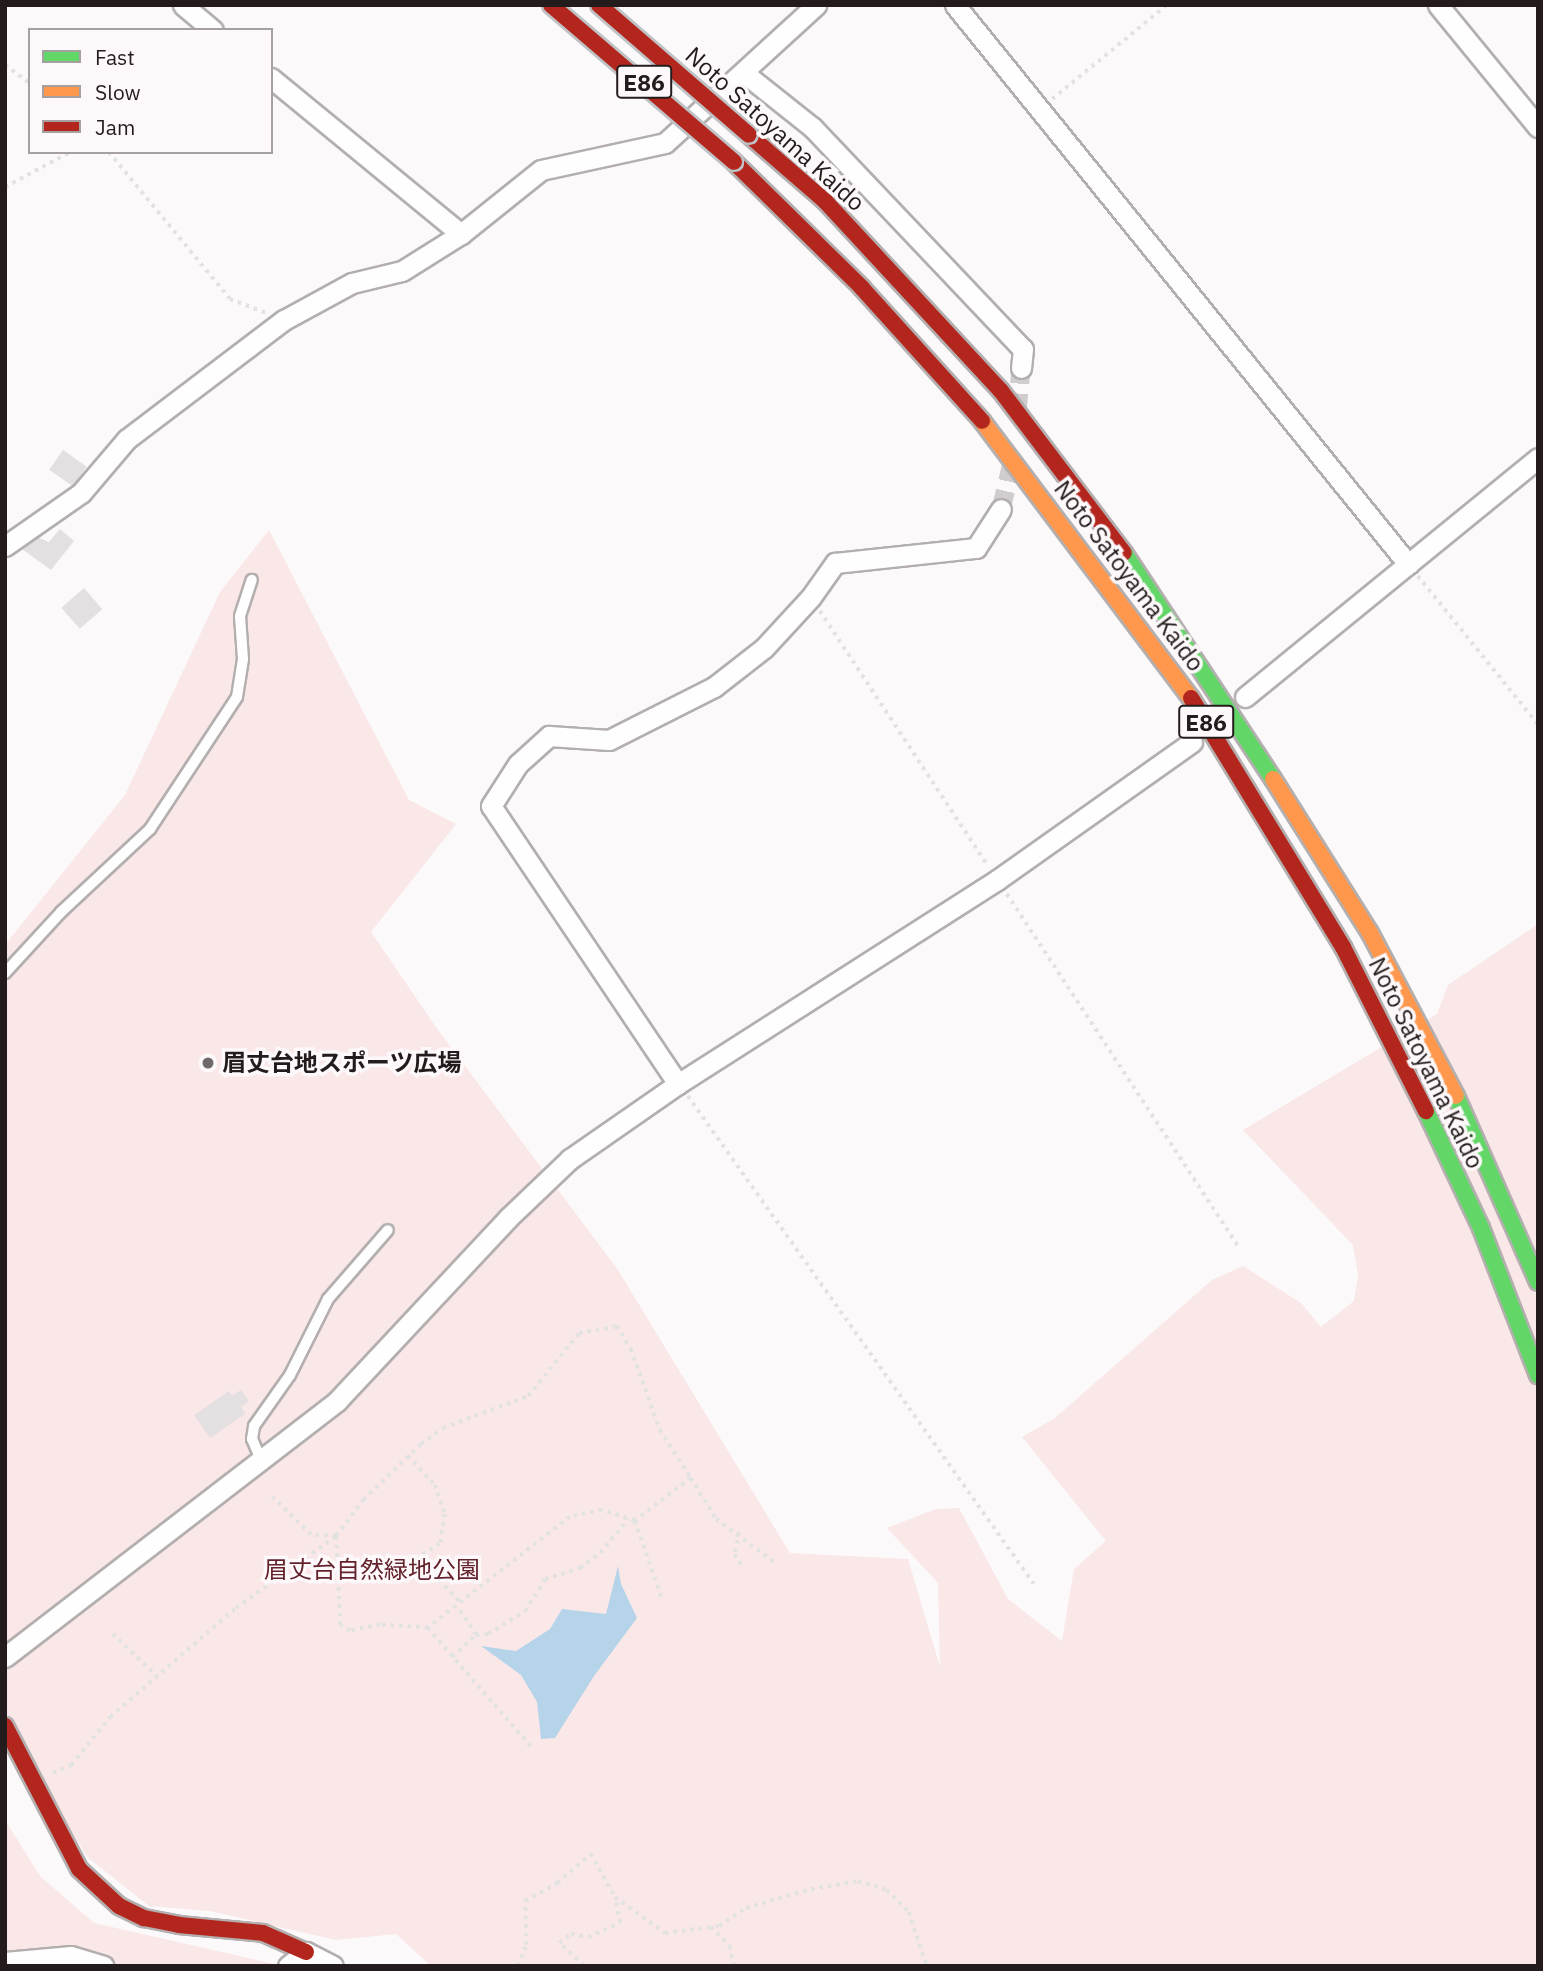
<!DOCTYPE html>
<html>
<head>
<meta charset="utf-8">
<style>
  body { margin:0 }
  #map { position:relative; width:1543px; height:1971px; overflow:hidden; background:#fcf9fa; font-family:"IBM Plex Sans","Noto Sans JP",sans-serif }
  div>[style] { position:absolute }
  .green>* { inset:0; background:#fae7e8 }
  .water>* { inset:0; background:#b6d4e9 }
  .building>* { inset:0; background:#e4dfe0; transform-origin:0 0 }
  .street-tunnel>* { height:19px; margin-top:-9.5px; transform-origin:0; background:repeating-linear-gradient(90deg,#d1cdce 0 19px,transparent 0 29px) }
  .path>* { height:3.5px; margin-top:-1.75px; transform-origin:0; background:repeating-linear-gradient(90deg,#e3e2e2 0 3.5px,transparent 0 8.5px) }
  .roads { filter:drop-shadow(2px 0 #b4afaf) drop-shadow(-2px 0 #b4afaf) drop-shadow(0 2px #b4afaf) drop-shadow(0 -2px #b4afaf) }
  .lane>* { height:10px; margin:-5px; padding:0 5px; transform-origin:5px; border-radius:5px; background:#fffefe }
  .street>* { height:19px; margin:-9.5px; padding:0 9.5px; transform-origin:9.5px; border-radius:9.5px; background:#fffefe }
  .fast>* { height:16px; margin:-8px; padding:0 8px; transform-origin:8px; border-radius:8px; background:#63d668 }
  .slow>* { height:16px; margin:-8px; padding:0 8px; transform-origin:8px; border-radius:8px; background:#ff974d }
  .jam>* { height:16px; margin:-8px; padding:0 8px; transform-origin:8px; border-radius:8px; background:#b3261e }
  .bridges { filter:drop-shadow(2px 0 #c0c3c6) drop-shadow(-2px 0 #c0c3c6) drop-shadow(0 2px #c0c3c6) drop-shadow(0 -2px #c0c3c6) }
  .jam-bridge>* { height:16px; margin:-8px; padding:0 8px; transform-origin:8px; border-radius:8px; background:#b3261e }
  .dots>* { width:19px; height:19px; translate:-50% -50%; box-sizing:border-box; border:4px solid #fdf8f9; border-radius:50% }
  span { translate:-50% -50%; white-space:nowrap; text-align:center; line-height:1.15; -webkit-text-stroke:7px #fdf8f9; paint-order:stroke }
  .shield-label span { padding:2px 5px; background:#fdf8f9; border:2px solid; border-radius:5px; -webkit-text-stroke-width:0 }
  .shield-label { font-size:23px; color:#241c1c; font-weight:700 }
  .street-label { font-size:24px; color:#241c1c }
  .poi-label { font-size:24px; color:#241c1c; font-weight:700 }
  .left { translate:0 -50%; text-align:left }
  .park-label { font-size:24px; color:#63222c }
  .frame { position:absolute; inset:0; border:7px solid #241c1c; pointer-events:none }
  .legend { position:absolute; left:28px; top:28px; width:245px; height:126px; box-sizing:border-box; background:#fdf8f9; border:2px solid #a6a0a1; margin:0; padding:9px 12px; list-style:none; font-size:21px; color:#241c1c }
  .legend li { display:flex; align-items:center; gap:14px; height:35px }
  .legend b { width:35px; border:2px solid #a6a0a1 }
</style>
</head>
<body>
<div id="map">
  <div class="green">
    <div style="clip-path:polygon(269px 530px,409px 800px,456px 824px,371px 932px,438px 1030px,618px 1270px,790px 1553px,908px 1559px,940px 1667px,938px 1583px,887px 1528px,936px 1509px,959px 1508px,1008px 1599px,1062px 1641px,1074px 1569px,1106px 1541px,1022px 1437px,1055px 1418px,1212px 1280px,1243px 1266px,1301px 1303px,1321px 1327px,1354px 1301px,1358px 1275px,1353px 1245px,1243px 1130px,1437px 1014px,1448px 985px,1538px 924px,1538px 1966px,431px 1966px,396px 1934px,336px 1940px,210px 1911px,149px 1906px,87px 1857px,5px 1719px,5px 945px,125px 795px,220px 592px)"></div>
    <div style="clip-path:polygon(5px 1820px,40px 1876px,94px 1923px,283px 1966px,5px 1966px)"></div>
  </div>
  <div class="water">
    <div style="clip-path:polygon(618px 1566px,621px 1584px,637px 1618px,594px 1676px,555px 1738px,541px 1739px,537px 1702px,521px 1675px,481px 1646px,516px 1651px,550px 1629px,562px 1609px,606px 1614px)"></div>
  </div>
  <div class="building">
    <div style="left:63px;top:450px;width:29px;height:24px;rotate:35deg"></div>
    <div style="clip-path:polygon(60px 529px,74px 541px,51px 570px,22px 549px,39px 538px,49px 542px)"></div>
    <div style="left:84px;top:588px;width:28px;height:30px;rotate:49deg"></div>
    <div style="clip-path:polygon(241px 1390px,249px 1401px,241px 1407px,245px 1414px,210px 1438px,194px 1415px,229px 1391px,232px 1396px)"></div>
  </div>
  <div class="street-tunnel">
    <div style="left:1017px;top:412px;width:44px;rotate:-84.8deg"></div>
    <div style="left:1001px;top:509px;width:47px;rotate:-76.6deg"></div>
  </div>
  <div class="path">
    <div style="left:5px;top:65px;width:31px;rotate:36deg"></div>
    <div style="left:1052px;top:99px;width:149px;rotate:-39.3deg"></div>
    <div style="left:109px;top:152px;width:190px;rotate:50.5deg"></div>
    <div style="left:230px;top:299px;width:39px;rotate:21deg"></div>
    <div style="left:5px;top:187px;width:74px;rotate:-28.3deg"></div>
    <div style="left:1418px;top:576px;width:191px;rotate:51deg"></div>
    <div style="left:820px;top:611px;width:303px;rotate:56.6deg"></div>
    <div style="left:1007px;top:894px;width:421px;rotate:56.7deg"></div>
    <div style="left:688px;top:1096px;width:598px;rotate:54.66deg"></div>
    <div style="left:408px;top:1456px;width:40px;rotate:47deg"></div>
    <div style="left:435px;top:1485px;width:31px;rotate:71deg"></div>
    <div style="left:445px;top:1514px;width:30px;rotate:99deg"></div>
    <div style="left:440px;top:1544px;width:32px;rotate:148deg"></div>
    <div style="left:413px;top:1561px;width:17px;rotate:69deg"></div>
    <div style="left:419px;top:1577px;width:20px;rotate:9deg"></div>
    <div style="left:439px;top:1580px;width:33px;rotate:46deg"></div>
    <div style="left:691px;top:1478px;width:48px;rotate:58.6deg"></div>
    <div style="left:716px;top:1519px;width:76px;rotate:36.4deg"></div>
    <div style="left:635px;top:1521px;width:82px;rotate:70.7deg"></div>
    <div style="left:739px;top:1532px;width:22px;rotate:100deg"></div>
    <div style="left:735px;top:1554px;width:14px;rotate:60deg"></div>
    <div style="left:428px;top:1628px;width:160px;rotate:49deg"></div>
    <div style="left:113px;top:1634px;width:61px;rotate:43.7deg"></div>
    <div style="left:476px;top:1635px;width:12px;rotate:-5deg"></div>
    <div style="left:488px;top:1634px;width:44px;rotate:-31.9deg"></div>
    <div style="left:525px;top:1611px;width:38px;rotate:-58deg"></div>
    <div style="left:545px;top:1579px;width:37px;rotate:-17deg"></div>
    <div style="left:580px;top:1568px;width:25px;rotate:-37deg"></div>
    <div style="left:600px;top:1553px;width:44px;rotate:-50.5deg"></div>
    <div style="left:452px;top:1657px;width:33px;rotate:-43deg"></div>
    <div style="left:476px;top:1635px;width:34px;rotate:-124deg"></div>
    <div style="left:53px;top:1773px;width:20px;rotate:-24deg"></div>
    <div style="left:71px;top:1765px;width:62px;rotate:-50.9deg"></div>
    <div style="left:110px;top:1717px;width:167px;rotate:-40.9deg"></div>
    <div style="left:236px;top:1608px;width:123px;rotate:-35.8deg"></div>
    <div style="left:336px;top:1536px;width:45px;rotate:-53.1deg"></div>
    <div style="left:363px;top:1500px;width:81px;rotate:-44deg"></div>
    <div style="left:421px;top:1444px;width:27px;rotate:-36deg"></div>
    <div style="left:443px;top:1428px;width:91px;rotate:-20.6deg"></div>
    <div style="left:528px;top:1396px;width:81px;rotate:-51deg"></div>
    <div style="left:579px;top:1333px;width:39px;rotate:-10deg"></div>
    <div style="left:617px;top:1326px;width:27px;rotate:59deg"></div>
    <div style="left:631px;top:1349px;width:86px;rotate:70.3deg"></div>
    <div style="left:660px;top:1430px;width:57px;rotate:57.1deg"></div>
    <div style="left:691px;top:1478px;width:71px;rotate:142.5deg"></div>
    <div style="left:635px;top:1521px;width:35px;rotate:-162deg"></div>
    <div style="left:602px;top:1510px;width:33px;rotate:168deg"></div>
    <div style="left:570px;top:1517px;width:180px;rotate:142deg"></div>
    <div style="left:428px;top:1628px;width:48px;rotate:-176.4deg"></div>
    <div style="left:380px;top:1625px;width:31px;rotate:169deg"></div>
    <div style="left:350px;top:1631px;width:12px;rotate:-149deg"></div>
    <div style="left:340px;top:1625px;width:89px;rotate:-92.6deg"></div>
    <div style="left:336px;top:1536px;width:25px;rotate:-178deg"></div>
    <div style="left:311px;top:1535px;width:54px;rotate:-135.7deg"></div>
    <div style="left:711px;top:1927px;width:27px;rotate:45deg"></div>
    <div style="left:730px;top:1946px;width:20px;rotate:79deg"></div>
    <div style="left:518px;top:1966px;width:22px;rotate:-69deg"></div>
    <div style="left:526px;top:1945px;width:44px;rotate:-91.3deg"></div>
    <div style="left:525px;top:1901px;width:37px;rotate:-29deg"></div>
    <div style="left:557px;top:1883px;width:45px;rotate:-40.5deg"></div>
    <div style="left:591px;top:1854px;width:49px;rotate:60.8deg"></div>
    <div style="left:615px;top:1897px;width:62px;rotate:35.8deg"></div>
    <div style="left:665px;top:1933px;width:54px;rotate:-7.4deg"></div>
    <div style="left:719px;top:1926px;width:32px;rotate:-34deg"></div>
    <div style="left:746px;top:1908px;width:68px;rotate:-16.3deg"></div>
    <div style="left:811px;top:1889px;width:48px;rotate:-9.7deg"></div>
    <div style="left:858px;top:1881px;width:30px;rotate:17deg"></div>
    <div style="left:887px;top:1890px;width:31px;rotate:45deg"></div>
    <div style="left:909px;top:1912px;width:57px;rotate:71.6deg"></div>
    <div style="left:584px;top:1966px;width:34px;rotate:-137deg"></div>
    <div style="left:559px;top:1943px;width:15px;rotate:-37deg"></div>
    <div style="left:571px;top:1934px;width:17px;rotate:10deg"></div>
    <div style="left:588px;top:1937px;width:35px;rotate:-24deg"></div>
    <div style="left:620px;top:1923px;width:25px;rotate:-101deg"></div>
  </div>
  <div class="roads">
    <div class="lane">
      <div style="left:5px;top:973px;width:83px;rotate:-47.4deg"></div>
      <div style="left:61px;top:912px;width:122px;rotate:-43deg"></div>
      <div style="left:150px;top:829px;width:158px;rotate:-56.6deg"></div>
      <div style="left:237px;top:697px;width:38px;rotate:-81deg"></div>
      <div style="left:243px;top:659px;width:43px;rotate:-94deg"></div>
      <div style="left:240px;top:616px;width:38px;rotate:-72deg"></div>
      <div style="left:261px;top:1460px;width:23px;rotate:-113deg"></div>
      <div style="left:252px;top:1439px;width:13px;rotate:-81deg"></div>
      <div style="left:254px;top:1426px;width:62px;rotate:-54.8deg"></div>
      <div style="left:290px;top:1375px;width:85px;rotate:-63.4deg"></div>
      <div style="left:328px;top:1299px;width:91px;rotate:-49deg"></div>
    </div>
    <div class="street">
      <div style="left:183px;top:5px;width:39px;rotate:40deg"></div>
      <div style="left:955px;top:5px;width:720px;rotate:50.98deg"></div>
      <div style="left:1438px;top:5px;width:158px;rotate:50.7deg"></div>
      <div style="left:744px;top:73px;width:87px;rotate:38.5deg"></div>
      <div style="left:812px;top:127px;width:306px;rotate:46.5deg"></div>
      <div style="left:1023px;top:349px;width:19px;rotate:96deg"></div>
      <div style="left:271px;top:78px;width:246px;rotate:39.4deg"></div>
      <div style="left:5px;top:546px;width:93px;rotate:-34.9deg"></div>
      <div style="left:81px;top:493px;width:71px;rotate:-49.6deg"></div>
      <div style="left:127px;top:439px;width:197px;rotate:-37.2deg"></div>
      <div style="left:284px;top:320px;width:77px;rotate:-28.6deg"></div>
      <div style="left:352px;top:283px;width:51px;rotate:-13.5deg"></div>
      <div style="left:402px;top:271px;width:70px;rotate:-32.1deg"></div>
      <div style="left:461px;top:234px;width:102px;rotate:-38.7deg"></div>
      <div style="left:541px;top:170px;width:127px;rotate:-12.3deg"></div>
      <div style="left:665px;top:143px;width:205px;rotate:-42.4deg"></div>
      <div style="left:1245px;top:697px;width:378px;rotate:-39.2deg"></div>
      <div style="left:678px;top:1084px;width:335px;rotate:-123.9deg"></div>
      <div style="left:491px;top:806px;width:50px;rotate:-57.3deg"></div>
      <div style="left:518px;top:764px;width:42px;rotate:-42.1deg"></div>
      <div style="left:549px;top:736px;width:60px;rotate:3.8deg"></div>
      <div style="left:609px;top:740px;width:118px;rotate:-26.8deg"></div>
      <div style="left:714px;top:687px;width:63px;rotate:-38deg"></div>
      <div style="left:764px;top:648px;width:69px;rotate:-47.3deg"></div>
      <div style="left:811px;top:597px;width:42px;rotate:-54.8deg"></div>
      <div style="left:835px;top:563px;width:142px;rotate:-6.1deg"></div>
      <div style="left:976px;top:548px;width:46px;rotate:-57.3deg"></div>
      <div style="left:5px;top:1657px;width:419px;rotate:-37.6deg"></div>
      <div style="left:337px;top:1401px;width:250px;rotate:-46.9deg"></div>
      <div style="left:508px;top:1218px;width:86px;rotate:-43.6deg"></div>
      <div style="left:570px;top:1159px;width:131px;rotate:-34.8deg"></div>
      <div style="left:678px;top:1084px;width:379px;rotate:-32.6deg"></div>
      <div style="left:997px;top:880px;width:239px;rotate:-35.3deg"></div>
      <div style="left:5px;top:1962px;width:66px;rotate:-5.2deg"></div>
      <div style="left:71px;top:1956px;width:34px;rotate:17deg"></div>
      <div style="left:288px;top:1966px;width:23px;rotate:-38deg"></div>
      <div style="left:306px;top:1952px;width:30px;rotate:27deg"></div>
    </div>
    <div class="fast">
      <div style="left:1124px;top:553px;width:271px;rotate:56.6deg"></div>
      <div style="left:1456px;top:1096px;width:203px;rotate:66.2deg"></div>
      <div style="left:1426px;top:1111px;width:129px;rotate:64.8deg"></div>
      <div style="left:1481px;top:1228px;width:158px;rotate:68.8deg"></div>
    </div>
    <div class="slow">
      <div style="left:982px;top:421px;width:347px;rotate:53deg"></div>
      <div style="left:1273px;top:779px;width:182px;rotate:57.8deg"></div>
      <div style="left:1370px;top:933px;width:184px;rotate:62.2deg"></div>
    </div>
    <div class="jam">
      <div style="left:749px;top:135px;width:101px;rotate:41deg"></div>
      <div style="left:825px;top:201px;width:259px;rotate:47.2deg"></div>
      <div style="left:1001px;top:391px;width:203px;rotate:52.8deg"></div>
      <div style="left:734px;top:162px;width:180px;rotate:44.5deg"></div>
      <div style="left:862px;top:288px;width:179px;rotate:47.9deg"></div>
      <div style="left:1191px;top:698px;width:292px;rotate:58.6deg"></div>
      <div style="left:1343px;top:947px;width:184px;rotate:63.2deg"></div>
      <div style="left:5px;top:1726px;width:161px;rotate:62.6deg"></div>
      <div style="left:79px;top:1869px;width:54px;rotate:42.8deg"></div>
      <div style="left:119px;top:1906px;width:28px;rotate:26deg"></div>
      <div style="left:144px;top:1918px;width:36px;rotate:11deg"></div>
      <div style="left:179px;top:1925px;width:84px;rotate:5.4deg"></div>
      <div style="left:263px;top:1933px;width:47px;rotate:23.8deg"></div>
    </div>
  </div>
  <div class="bridges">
    <div class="jam-bridge">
      <div style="left:551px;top:5px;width:241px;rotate:40.6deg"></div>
      <div style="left:599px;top:5px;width:198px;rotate:40.9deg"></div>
    </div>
  </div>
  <div class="dots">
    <div style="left:208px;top:1063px;background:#70696a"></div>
  </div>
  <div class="shield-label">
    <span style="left:644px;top:82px">E86</span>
    <span style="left:1206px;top:722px">E86</span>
  </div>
  <div class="street-label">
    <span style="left:775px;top:129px;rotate:42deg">Noto Satoyama Kaido</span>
    <span style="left:1129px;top:576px;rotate:53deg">Noto Satoyama Kaido</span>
    <span style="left:1426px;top:1063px;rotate:64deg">Noto Satoyama Kaido</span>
  </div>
  <div class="poi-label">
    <span class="left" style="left:222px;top:1063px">眉丈台地スポーツ広場</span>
  </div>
  <div class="park-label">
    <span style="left:372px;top:1570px">眉丈台自然緑地公園</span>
  </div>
  <div class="frame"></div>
  <ul class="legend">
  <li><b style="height:9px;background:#63d668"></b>Fast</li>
  <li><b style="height:9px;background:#ff974d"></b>Slow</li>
  <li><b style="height:9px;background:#b3261e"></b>Jam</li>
  </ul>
</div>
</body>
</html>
